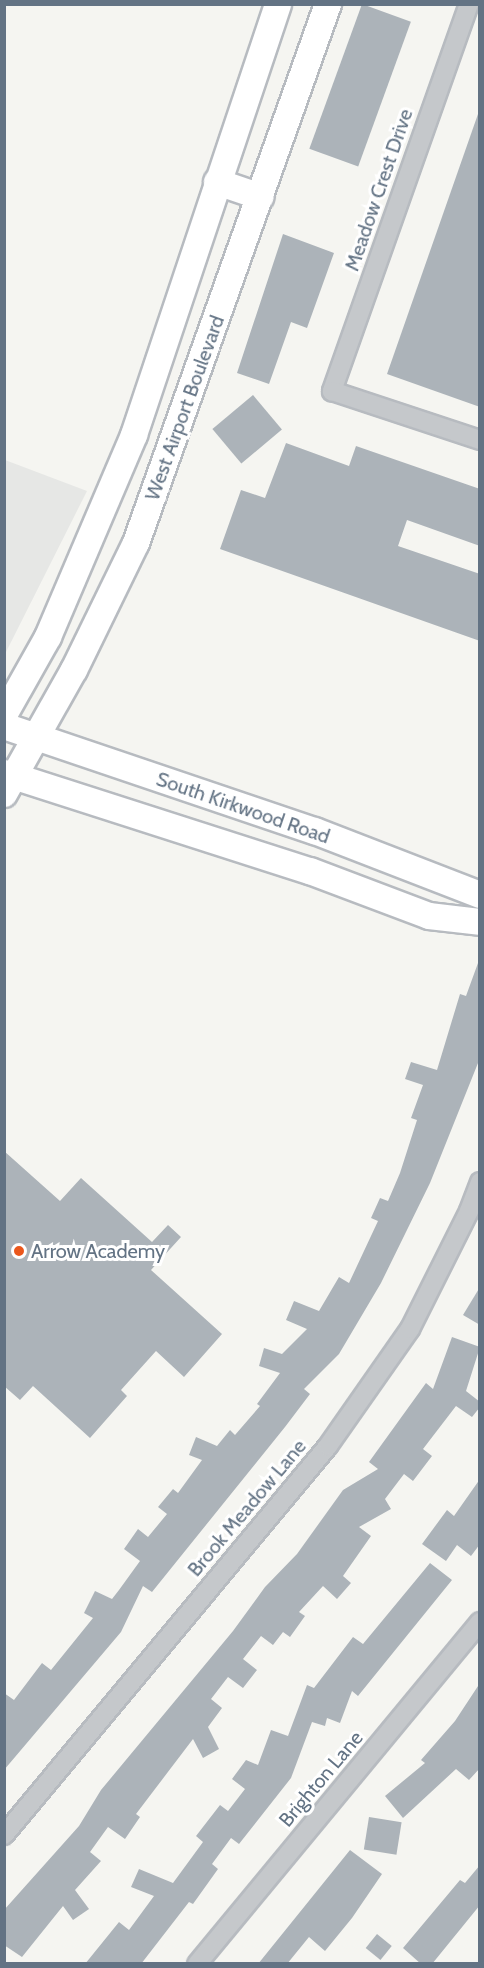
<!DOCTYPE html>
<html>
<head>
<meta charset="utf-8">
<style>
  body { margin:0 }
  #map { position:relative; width:484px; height:1968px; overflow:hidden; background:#f5f5f1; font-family:Cabin,sans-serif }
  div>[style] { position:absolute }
  .built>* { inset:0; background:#e6e7e5 }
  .building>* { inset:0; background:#acb3b9; transform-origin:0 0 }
  .roads { filter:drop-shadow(2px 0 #b7bbc0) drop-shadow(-2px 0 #b7bbc0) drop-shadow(0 2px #b7bbc0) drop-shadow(0 -2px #b7bbc0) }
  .street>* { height:18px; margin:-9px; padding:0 9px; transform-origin:9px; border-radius:9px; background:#c5c8cb }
  .secondary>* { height:26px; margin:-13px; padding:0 13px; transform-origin:13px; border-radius:13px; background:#fff }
  .dots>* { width:16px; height:16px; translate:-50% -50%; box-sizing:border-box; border:3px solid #fff; border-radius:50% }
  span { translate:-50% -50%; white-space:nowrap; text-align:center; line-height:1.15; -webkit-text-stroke:6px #fff; paint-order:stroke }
  .street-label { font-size:20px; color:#637384 }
  .poi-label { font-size:20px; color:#637384 }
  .left { translate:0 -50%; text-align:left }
  .frame { position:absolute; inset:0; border:6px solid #637384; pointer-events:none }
</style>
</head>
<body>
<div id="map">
  <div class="built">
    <div style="clip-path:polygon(5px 460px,87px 491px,5px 654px)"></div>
  </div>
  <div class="building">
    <div style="left:362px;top:4px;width:52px;height:154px;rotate:20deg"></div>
    <div style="clip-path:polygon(478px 114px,480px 114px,480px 407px,387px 374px)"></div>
    <div style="clip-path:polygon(283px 234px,334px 253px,307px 328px,291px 322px,269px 384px,237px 373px)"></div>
    <div style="left:253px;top:395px;width:45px;height:53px;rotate:50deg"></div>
    <div style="clip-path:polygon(286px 443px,349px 466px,356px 446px,480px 489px,480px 546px,407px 520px,398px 546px,480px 574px,480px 641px,220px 549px,241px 490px,265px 498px)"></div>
    <div style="clip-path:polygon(478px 963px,480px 1058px,430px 1183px,381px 1283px,339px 1354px,304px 1389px,310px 1394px,285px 1427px,152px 1592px,143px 1586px,121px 1632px,4px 1770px,4px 1693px,14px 1700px,42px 1663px,51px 1670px,93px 1618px,84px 1613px,95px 1591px,112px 1599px,119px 1590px,140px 1561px,124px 1549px,138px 1529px,148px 1537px,167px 1514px,158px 1507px,173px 1489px,178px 1493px,202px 1460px,189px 1455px,196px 1437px,217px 1446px,230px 1430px,235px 1435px,260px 1406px,257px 1404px,280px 1373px,259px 1366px,264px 1348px,282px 1354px,307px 1329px,286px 1320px,294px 1301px,319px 1311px,339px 1277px,349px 1283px,378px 1221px,371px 1218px,380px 1198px,388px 1201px,400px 1173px,417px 1120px,411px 1118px,423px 1085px,405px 1079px,411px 1062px,437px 1070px,460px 994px,466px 996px)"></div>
    <div style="clip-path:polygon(4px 1151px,60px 1201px,81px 1178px,152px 1242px,168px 1225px,181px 1237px,151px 1270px,222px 1334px,184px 1377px,156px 1351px,121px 1390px,127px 1396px,90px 1438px,33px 1386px,20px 1400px,4px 1386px)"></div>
    <div style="clip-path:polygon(480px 1287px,480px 1325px,463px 1315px)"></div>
    <div style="clip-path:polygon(452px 1337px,480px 1347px,466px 1391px,480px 1402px,480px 1407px,472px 1417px,456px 1406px,423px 1449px,432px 1456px,413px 1481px,404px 1474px,385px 1499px,391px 1509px,359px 1527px,371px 1536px,343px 1576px,351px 1583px,337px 1599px,323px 1586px,299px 1612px,305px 1616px,290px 1637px,283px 1632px,273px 1645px,261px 1636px,243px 1659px,257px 1670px,243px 1688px,228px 1677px,211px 1699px,222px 1708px,208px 1727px,219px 1749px,203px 1758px,193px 1739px,136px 1814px,140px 1817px,125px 1839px,108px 1827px,90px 1852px,101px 1861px,75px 1890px,89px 1909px,73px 1920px,63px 1906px,22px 1957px,4px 1945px,4px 1910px,79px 1826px,101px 1790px,233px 1631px,265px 1587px,297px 1554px,343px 1490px,378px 1469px,369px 1462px,426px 1383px,433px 1389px)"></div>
    <div style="clip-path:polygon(480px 1479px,480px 1544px,471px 1556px,457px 1545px,446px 1561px,422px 1544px,447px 1510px,454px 1516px)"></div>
    <div style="clip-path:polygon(430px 1563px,452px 1580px,358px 1696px,352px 1691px,340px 1723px,327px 1718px,325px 1726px,312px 1722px,291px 1778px,239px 1844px,231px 1838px,212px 1864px,218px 1869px,193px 1904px,189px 1902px,141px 1964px,85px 1964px,119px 1922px,129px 1930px,154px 1896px,131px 1887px,139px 1869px,173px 1883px,203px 1842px,196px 1836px,220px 1805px,228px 1811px,245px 1789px,232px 1779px,246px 1760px,258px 1765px,271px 1730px,288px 1736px,307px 1685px,314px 1688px,353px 1637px,363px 1644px)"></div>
    <div style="clip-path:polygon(480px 1683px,480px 1768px,469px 1780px,456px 1769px,403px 1818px,385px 1796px,425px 1763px,421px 1760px,455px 1721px)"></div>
    <div style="left:369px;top:1817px;width:33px;height:33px;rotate:9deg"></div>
    <div style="clip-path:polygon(350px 1850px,382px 1874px,352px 1918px,325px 1951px,309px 1937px,287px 1964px,258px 1964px)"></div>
    <div style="clip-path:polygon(480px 1865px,480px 1905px,432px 1964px,421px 1964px,403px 1948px,460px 1880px,465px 1883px)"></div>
    <div style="left:377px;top:1934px;width:19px;height:18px;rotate:39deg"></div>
  </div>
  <div class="roads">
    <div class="street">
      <div style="left:469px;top:4px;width:411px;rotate:109.5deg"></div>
      <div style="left:332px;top:391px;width:156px;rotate:18.3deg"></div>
      <div style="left:4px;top:1835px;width:506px;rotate:-50.21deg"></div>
      <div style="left:328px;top:1446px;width:143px;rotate:-55deg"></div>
      <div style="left:410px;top:1329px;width:132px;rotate:-63.4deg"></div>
      <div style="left:469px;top:1211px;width:31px;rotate:-69deg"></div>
      <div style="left:197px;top:1964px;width:444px;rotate:-50.4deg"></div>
    </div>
    <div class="secondary">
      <div style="left:217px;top:182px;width:46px;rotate:18.8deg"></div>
      <div style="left:4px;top:715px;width:90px;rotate:-60.6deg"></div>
      <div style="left:48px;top:637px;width:220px;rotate:-66.9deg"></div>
      <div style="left:134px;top:435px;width:454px;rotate:-71.5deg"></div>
      <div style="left:4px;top:726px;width:328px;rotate:18.7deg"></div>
      <div style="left:315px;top:831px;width:177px;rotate:21.2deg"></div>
      <div style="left:4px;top:773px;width:321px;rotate:17.8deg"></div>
      <div style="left:310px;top:871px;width:127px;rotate:20.7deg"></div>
      <div style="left:429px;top:916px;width:51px;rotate:6.7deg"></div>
      <div style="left:4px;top:794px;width:142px;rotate:-60.6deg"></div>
      <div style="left:74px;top:670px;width:141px;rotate:-64deg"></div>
      <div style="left:136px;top:543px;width:572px;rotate:-70.39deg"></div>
    </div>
  </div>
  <div class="dots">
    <div style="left:19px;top:1251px;background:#eb571c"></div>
  </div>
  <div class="street-label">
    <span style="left:379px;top:190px;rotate:-71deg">Meadow Crest Drive</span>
    <span style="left:185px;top:408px;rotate:-70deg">West Airport Boulevard</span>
    <span style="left:243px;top:808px;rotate:19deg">South Kirkwood Road</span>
    <span style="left:247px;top:1508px;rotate:-50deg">Brook Meadow Lane</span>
    <span style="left:321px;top:1779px;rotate:-50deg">Brighton Lane</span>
  </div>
  <div class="poi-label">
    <span class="left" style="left:31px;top:1251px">Arrow Academy</span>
  </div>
  <div class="frame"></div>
</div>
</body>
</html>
